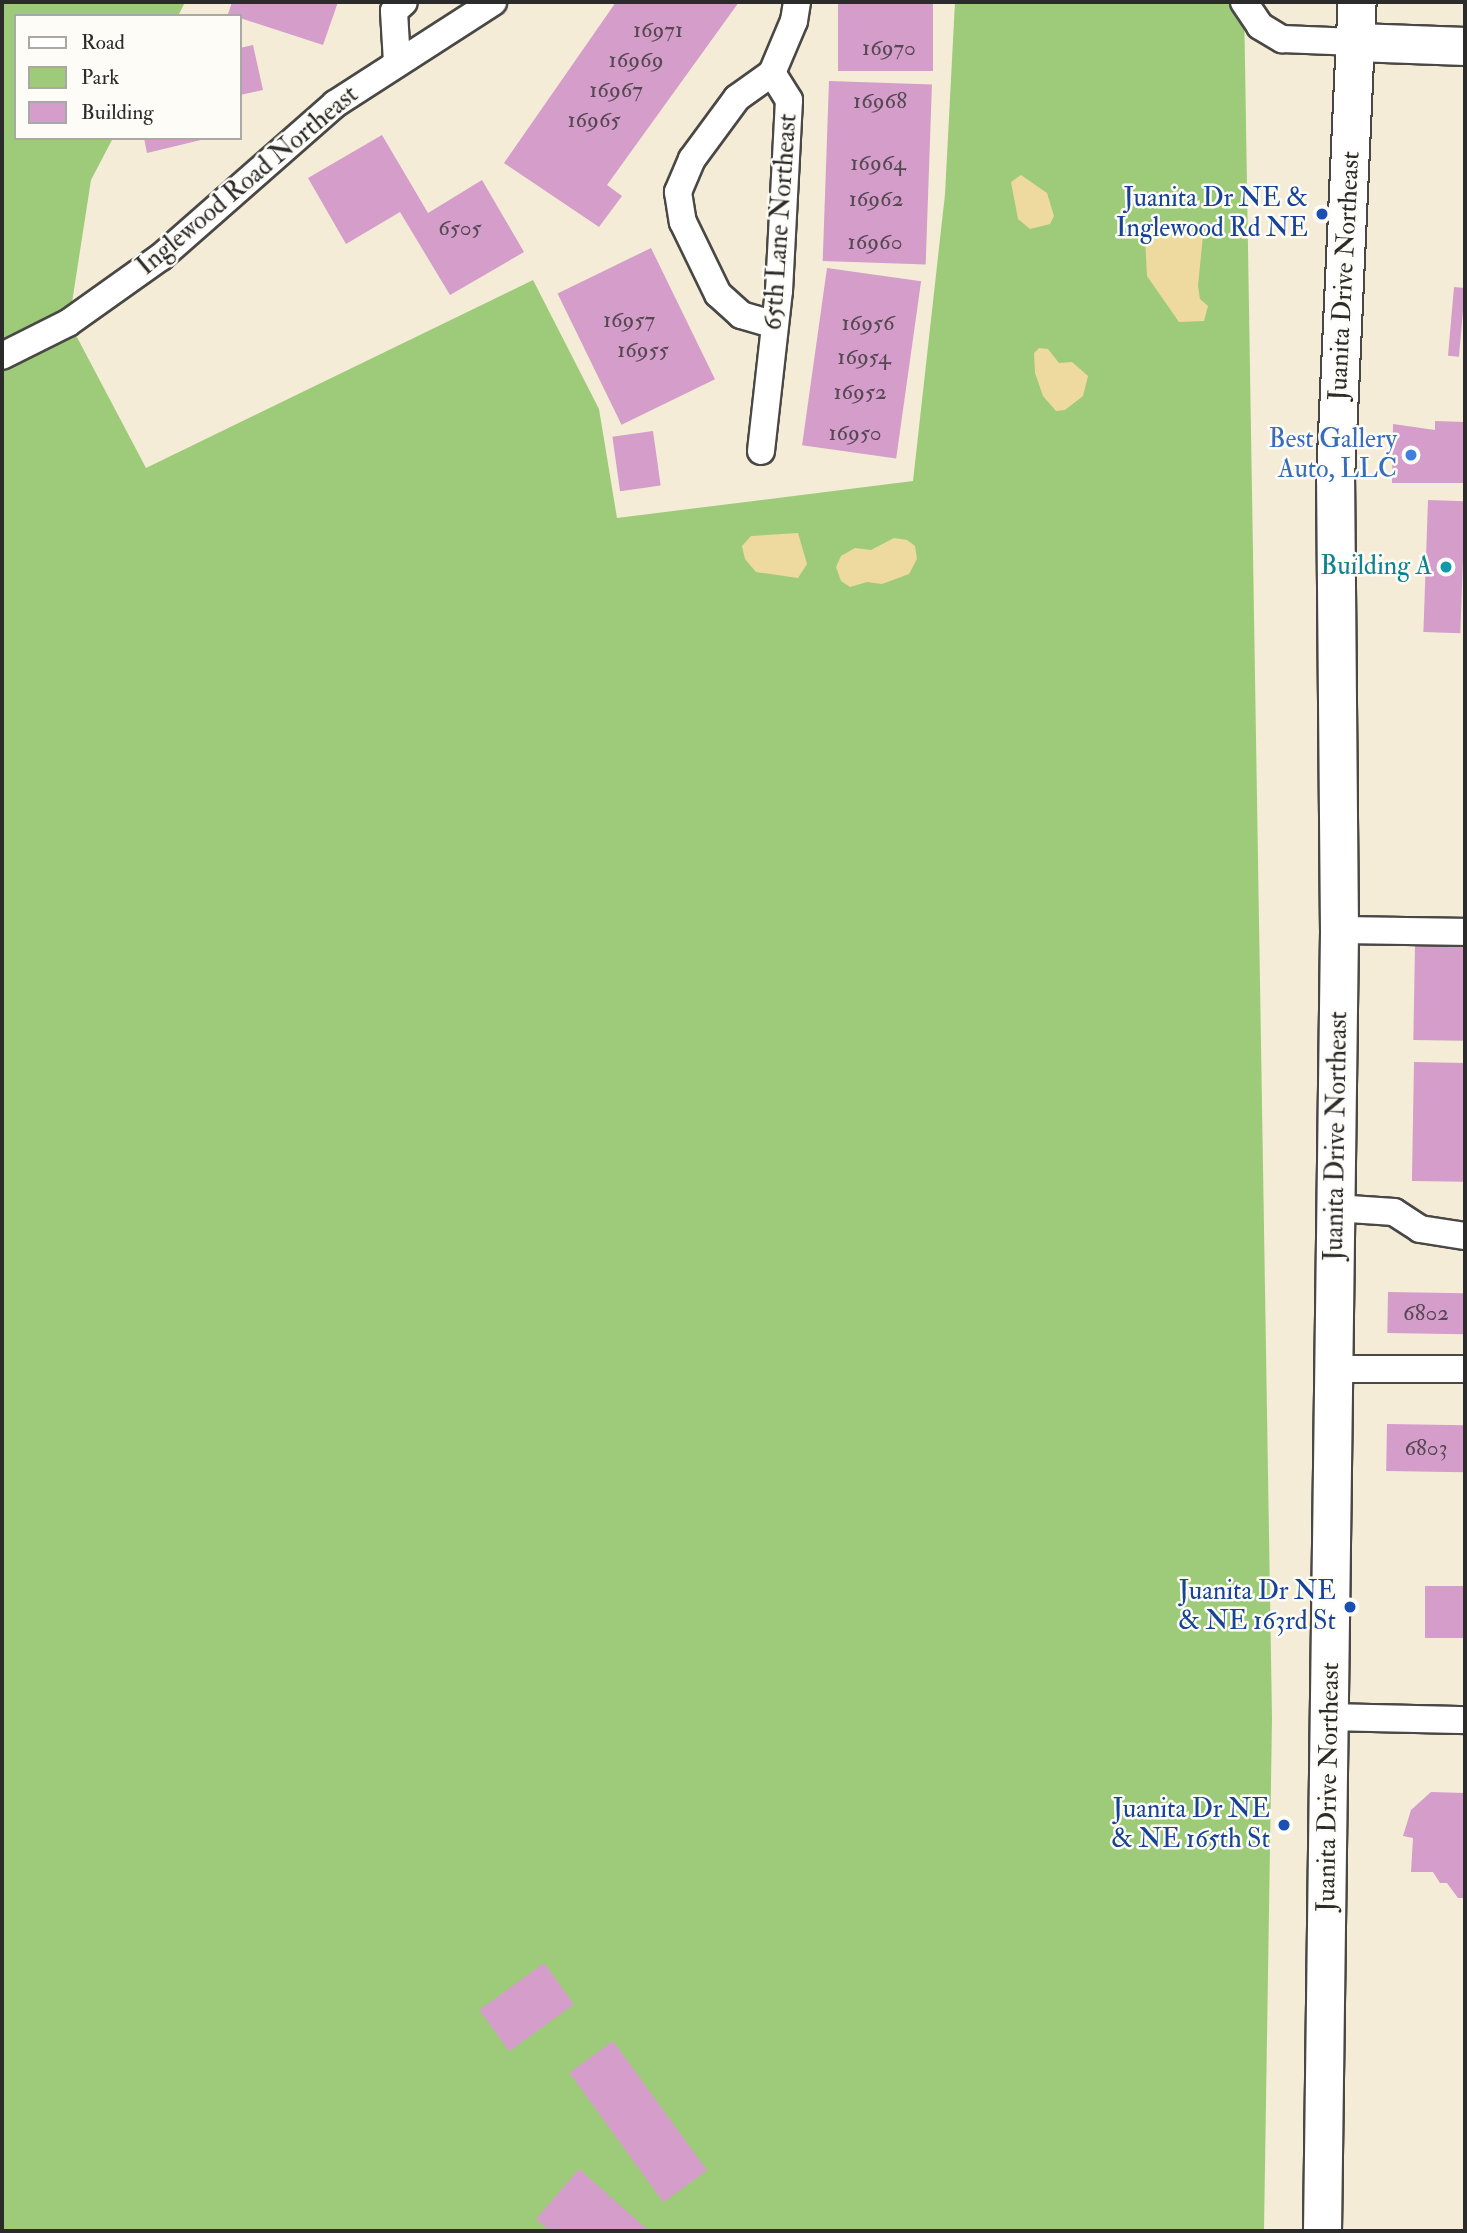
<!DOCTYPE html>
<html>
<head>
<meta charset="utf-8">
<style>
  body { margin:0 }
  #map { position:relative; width:1467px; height:2233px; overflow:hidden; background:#f4ecd7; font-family:"IM FELL Double Pica",serif }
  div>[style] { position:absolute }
  .green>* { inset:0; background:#9ecb79 }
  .sand>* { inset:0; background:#eeda9e }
  .building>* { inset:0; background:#d49dca; transform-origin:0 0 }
  .roads { filter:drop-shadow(2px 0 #494845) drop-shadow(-2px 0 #494845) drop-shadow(0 2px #494845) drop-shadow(0 -2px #494845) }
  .minor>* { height:26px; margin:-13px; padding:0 13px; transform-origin:13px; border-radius:13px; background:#fff }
  .secondary>* { height:37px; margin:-18.5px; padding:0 18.5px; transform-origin:18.5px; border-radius:18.5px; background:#fff }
  .dots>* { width:19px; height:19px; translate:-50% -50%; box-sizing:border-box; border:4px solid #fdfcf7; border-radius:50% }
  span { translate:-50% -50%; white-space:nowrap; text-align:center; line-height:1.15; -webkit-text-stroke:5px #fdfcf7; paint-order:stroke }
  .number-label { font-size:23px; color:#554853 }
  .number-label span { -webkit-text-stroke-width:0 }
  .street-label { font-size:26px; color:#2b2b2b }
  .transit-label { font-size:26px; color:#164399 }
  .right { translate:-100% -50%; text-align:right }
  .shop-label { font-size:26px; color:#366cbe }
  .culture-label { font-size:26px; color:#0d838f }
  .frame { position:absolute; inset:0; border:4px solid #2b2b2b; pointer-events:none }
  .legend { position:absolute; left:14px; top:14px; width:228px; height:126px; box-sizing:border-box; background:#fdfcf7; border:2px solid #a9a8a5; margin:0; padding:9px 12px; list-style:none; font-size:21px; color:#2b2b2b }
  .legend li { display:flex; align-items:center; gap:14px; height:35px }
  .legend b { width:35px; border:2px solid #a9a8a5 }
</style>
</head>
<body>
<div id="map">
  <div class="green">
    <div style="clip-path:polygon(2px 2px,185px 2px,178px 16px,16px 16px,16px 138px,113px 138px,91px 180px,69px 322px,146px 468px,533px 280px,599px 409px,617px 518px,913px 481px,945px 194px,955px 2px,1244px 2px,1272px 1718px,1264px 2231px,2px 2231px)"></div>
  </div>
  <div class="sand">
    <div style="clip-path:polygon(1021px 175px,1047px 193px,1054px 216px,1050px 224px,1030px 229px,1018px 219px,1011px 182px)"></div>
    <div style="clip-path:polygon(1181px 220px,1203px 235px,1198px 286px,1200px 299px,1208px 306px,1204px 321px,1179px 322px,1147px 276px,1145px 237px,1151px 224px)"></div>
    <div style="clip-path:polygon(1039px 348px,1048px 349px,1059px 363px,1072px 362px,1088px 376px,1083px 396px,1065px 410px,1056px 411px,1043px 396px,1035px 373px,1034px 353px)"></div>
    <div style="clip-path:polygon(798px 533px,807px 564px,798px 578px,756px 572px,745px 559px,742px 546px,751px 536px)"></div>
    <div style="clip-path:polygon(894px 538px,907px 540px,915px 546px,917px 559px,909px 574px,882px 584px,867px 582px,850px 587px,841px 581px,836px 567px,841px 556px,855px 548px,871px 550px)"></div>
  </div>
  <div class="building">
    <div style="clip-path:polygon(232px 2px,338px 2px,323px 45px,228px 14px)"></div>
    <div style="clip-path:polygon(616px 2px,739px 2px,607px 185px,622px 196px,599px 227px,504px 163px)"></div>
    <div style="left:838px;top:2px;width:95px;height:69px"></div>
    <div style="clip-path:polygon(253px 45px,263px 90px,240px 95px,240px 48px)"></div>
    <div style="left:829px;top:81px;width:103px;height:180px;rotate:2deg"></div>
    <div style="clip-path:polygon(382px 135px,428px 213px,482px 180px,524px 252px,450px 295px,400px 212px,346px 244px,308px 178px)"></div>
    <div style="clip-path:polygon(144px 138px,205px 138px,205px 139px,147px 153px)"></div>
    <div style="left:651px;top:248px;width:146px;height:104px;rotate:64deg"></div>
    <div style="left:827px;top:268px;width:95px;height:179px;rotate:8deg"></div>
    <div style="left:1454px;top:287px;width:11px;height:69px;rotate:5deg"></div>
    <div style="clip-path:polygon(1435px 421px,1465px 422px,1465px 483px,1392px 483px,1393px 424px,1435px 430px)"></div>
    <div style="left:653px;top:431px;width:55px;height:41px;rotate:82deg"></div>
    <div style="left:1428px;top:500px;width:37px;height:132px;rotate:2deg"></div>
    <div style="left:1415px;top:945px;width:50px;height:95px;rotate:1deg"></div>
    <div style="left:1414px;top:1062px;width:51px;height:119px;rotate:1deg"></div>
    <div style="left:1388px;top:1292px;width:77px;height:41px;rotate:1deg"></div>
    <div style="left:1387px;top:1424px;width:78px;height:47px;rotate:1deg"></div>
    <div style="left:1425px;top:1586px;width:40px;height:52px"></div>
    <div style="clip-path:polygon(1431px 1792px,1465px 1793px,1465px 1898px,1458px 1898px,1447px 1883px,1440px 1883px,1433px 1872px,1411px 1872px,1413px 1838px,1403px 1836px,1411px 1810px)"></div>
    <div style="left:544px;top:1963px;width:51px;height:80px;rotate:54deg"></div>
    <div style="left:613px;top:2041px;width:160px;height:54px;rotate:54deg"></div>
    <div style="clip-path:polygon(579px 2169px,649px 2231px,550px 2231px,536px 2219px)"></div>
  </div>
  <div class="roads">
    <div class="minor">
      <div style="left:1244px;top:2px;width:29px;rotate:56deg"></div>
      <div style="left:1260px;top:26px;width:26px;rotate:31deg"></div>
      <div style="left:1282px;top:39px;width:74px;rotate:2.3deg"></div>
      <div style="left:397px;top:62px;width:51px;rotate:-93.4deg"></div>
      <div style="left:394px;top:11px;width:13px;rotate:-42deg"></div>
      <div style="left:772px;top:73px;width:43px;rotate:144.5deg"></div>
      <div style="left:737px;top:98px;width:76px;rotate:126.4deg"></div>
      <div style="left:692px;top:159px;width:36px;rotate:113deg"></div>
      <div style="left:678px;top:192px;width:30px;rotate:81deg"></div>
      <div style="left:683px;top:222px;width:80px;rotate:64.1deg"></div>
      <div style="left:718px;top:294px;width:31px;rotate:42deg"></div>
      <div style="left:741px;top:315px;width:35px;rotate:16deg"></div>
      <div style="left:2px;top:356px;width:74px;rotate:-26.6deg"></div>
      <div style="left:68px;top:323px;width:114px;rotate:-35.4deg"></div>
      <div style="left:161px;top:257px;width:232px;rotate:-41.3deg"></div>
      <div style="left:335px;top:104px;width:188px;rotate:-32.8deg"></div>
      <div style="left:761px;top:451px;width:161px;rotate:-83.6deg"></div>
      <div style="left:779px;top:291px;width:191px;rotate:-87deg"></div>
      <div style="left:789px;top:100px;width:32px;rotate:-122deg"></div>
      <div style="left:772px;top:73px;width:56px;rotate:-67.1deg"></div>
      <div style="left:794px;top:21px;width:19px;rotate:-81deg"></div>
      <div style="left:1339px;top:930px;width:126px;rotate:0.9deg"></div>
      <div style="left:1335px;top:1208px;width:59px;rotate:3.9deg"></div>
      <div style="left:1394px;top:1212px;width:31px;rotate:33deg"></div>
      <div style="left:1420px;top:1229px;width:46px;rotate:8.8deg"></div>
      <div style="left:1334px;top:1369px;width:131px"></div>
      <div style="left:1330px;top:1717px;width:135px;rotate:1.3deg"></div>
    </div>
    <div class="secondary">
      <div style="left:1356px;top:42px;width:109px;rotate:2.1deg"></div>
      <div style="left:1322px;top:2231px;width:1301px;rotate:-89.25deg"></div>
      <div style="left:1339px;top:930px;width:452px;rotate:-90.5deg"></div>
      <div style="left:1335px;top:478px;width:477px;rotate:-87.4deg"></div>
    </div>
  </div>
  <div class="dots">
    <div style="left:1322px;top:214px;background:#1a4fb4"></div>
    <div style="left:1411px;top:455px;background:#3f7fe0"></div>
    <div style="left:1446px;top:567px;background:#0f9aa8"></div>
    <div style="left:1350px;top:1607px;background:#1a4fb4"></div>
    <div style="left:1284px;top:1825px;background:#1a4fb4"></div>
  </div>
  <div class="number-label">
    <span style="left:658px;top:30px">16971</span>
    <span style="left:889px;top:48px">16970</span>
    <span style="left:636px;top:60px">16969</span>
    <span style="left:616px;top:90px">16967</span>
    <span style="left:880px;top:101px">16968</span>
    <span style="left:594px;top:120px">16965</span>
    <span style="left:878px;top:163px">16964</span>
    <span style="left:876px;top:199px">16962</span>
    <span style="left:460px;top:228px">6505</span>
    <span style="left:875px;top:242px">16960</span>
    <span style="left:629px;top:320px">16957</span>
    <span style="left:868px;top:323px">16956</span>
    <span style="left:643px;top:350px">16955</span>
    <span style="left:864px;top:357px">16954</span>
    <span style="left:860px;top:392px">16952</span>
    <span style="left:855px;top:433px">16950</span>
    <span style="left:1426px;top:1313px">6802</span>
    <span style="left:1426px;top:1448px">6803</span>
  </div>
  <div class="street-label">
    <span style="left:248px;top:181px;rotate:-40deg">Inglewood Road Northeast</span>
    <span style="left:781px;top:222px;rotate:-86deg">65th Lane Northeast</span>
    <span style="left:1345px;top:276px;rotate:-87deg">Juanita Drive Northeast</span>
    <span style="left:1337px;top:1136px;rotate:-89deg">Juanita Drive Northeast</span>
    <span style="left:1329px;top:1787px;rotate:-89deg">Juanita Drive Northeast</span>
  </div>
  <div class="transit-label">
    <span class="right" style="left:1308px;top:214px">Juanita Dr NE &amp;<br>Inglewood Rd NE</span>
    <span class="right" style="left:1336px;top:1607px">Juanita Dr NE<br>&amp; NE 163rd St</span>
    <span class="right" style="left:1270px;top:1825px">Juanita Dr NE<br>&amp; NE 165th St</span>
  </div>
  <div class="shop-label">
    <span class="right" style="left:1397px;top:455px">Best Gallery<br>Auto, LLC</span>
  </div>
  <div class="culture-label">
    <span class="right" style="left:1432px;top:567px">Building A</span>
  </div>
  <div class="frame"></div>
  <ul class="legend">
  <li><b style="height:9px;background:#fff"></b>Road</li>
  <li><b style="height:19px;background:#9ecb79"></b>Park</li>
  <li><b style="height:19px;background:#d49dca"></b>Building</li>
  </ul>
</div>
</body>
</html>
